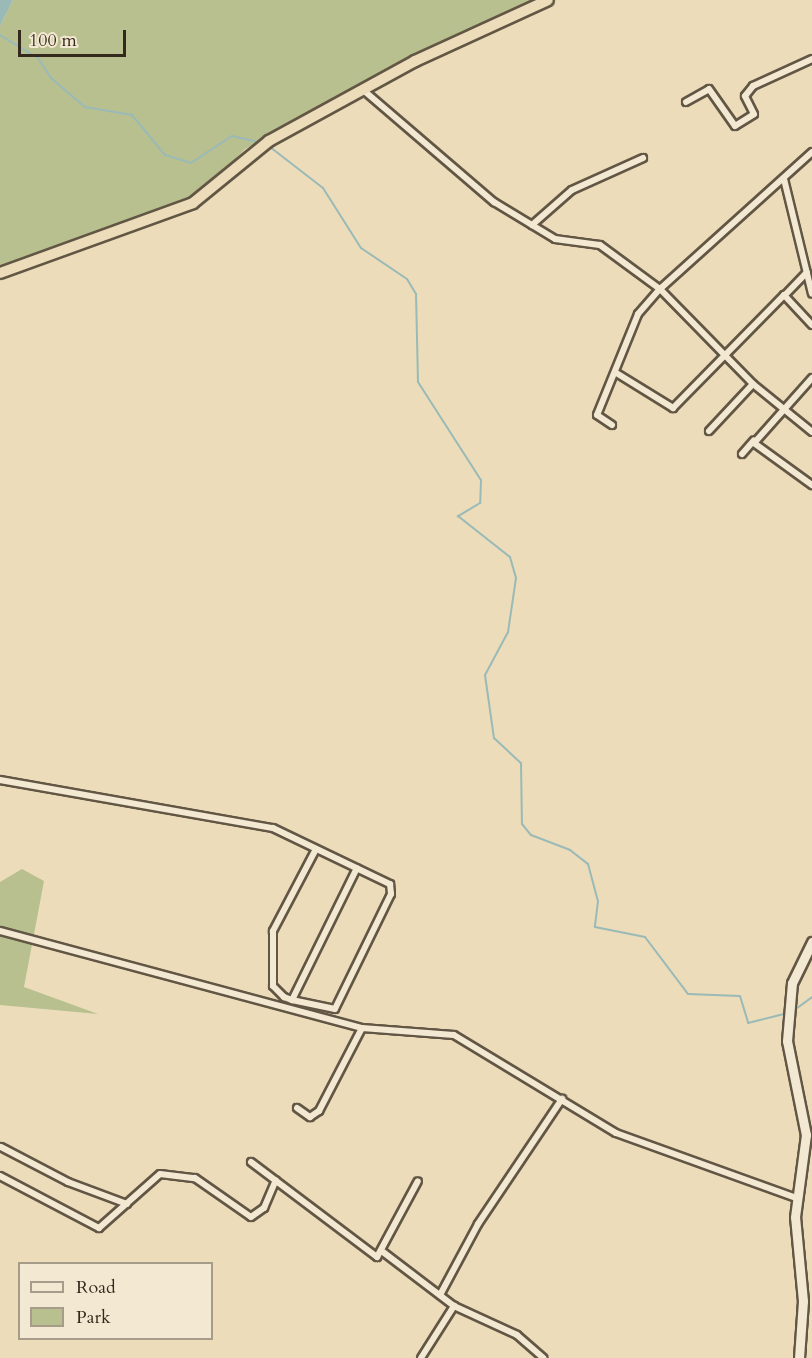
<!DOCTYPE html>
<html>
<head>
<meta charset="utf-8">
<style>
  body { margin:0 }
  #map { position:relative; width:812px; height:1358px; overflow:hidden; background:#ecdcba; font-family:Cardo,serif }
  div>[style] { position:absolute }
  .green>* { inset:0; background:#b8c08f }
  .water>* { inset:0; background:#9abab7 }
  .stream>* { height:2px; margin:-1px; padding:0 1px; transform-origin:1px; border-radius:1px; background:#9abab7 }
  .roads { filter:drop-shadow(2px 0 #625644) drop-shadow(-2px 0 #625644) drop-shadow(0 2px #625644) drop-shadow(0 -2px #625644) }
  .street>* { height:6px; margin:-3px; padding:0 3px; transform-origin:3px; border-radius:3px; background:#f3e8d2 }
  .secondary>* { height:9px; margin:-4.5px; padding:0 4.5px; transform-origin:4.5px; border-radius:4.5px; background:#f3e8d2 }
  .highway>* { height:10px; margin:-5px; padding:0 5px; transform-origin:5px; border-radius:5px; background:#ecdcba }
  span { translate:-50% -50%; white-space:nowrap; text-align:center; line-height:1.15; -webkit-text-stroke:6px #f3e8d2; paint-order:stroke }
  .legend { position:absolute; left:18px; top:1262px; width:195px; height:78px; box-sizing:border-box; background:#f3e8d2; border:2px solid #a79c89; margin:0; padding:8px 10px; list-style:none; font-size:18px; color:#34291c }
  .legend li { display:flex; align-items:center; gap:12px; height:30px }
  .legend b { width:30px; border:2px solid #a79c89 }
  .scale { position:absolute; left:18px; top:30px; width:108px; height:27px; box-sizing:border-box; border:3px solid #34291c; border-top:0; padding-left:8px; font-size:18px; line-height:21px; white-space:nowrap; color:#34291c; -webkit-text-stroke:4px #f3e8d2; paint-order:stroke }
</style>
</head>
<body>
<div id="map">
  <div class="green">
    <div style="clip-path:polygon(13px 0,539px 0,380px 75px,245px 149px,192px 203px,0 269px,0 26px)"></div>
    <div style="clip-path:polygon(22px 869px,44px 881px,24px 987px,98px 1014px,0 1005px,0 882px)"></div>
  </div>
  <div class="water">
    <div style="clip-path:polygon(0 0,13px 0,0 26px)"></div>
  </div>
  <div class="stream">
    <div style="left:0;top:35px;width:44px;rotate:31.2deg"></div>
    <div style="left:38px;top:58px;width:24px;rotate:57deg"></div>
    <div style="left:51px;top:78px;width:45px;rotate:40.5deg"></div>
    <div style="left:85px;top:107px;width:48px;rotate:9.7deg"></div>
    <div style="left:132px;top:115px;width:52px;rotate:50.5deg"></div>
    <div style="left:165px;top:155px;width:27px;rotate:17deg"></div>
    <div style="left:191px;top:163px;width:49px;rotate:-33.4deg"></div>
    <div style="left:232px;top:136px;width:31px;rotate:13deg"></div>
    <div style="left:270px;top:147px;width:67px;rotate:37.7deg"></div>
    <div style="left:323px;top:188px;width:71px;rotate:57.7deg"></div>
    <div style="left:361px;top:248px;width:55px;rotate:34deg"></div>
    <div style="left:407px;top:279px;width:17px;rotate:59deg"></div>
    <div style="left:416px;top:294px;width:88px;rotate:88.7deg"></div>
    <div style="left:418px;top:382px;width:117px;rotate:57.3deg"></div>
    <div style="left:481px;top:480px;width:23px;rotate:92deg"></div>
    <div style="left:480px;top:503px;width:26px;rotate:149deg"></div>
    <div style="left:458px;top:516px;width:66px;rotate:38.3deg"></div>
    <div style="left:510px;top:557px;width:22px;rotate:74deg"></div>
    <div style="left:516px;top:578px;width:55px;rotate:98.4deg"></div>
    <div style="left:508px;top:632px;width:49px;rotate:118.1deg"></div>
    <div style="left:485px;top:675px;width:64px;rotate:81.9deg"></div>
    <div style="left:494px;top:738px;width:37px;rotate:43deg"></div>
    <div style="left:521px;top:763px;width:61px;rotate:89.1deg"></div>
    <div style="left:522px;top:824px;width:14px;rotate:51deg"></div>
    <div style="left:531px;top:835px;width:42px;rotate:21deg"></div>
    <div style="left:570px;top:850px;width:23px;rotate:38deg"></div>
    <div style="left:588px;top:864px;width:38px;rotate:75deg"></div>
    <div style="left:598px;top:901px;width:26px;rotate:97deg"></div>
    <div style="left:595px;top:927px;width:51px;rotate:11.3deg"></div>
    <div style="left:645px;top:937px;width:71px;rotate:53deg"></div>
    <div style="left:688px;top:994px;width:52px;rotate:2.2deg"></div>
    <div style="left:740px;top:996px;width:28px;rotate:73deg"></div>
    <div style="left:748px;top:1023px;width:41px;rotate:-14deg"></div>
    <div style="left:793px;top:1011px;width:24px;rotate:-36deg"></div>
  </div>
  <div class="roads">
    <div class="street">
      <div style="left:362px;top:89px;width:174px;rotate:40.6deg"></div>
      <div style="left:494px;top:202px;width:71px;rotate:31.2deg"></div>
      <div style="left:555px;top:239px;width:45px;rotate:7.6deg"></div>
      <div style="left:600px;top:245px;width:74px;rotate:36.3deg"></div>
      <div style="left:660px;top:289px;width:205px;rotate:-42deg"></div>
      <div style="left:686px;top:102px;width:26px;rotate:-29deg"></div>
      <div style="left:709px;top:89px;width:45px;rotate:54.9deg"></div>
      <div style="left:735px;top:126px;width:22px;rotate:-32deg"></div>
      <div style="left:754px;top:114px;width:20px;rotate:-117deg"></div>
      <div style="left:745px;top:96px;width:13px;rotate:-51deg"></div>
      <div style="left:753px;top:86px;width:65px;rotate:-24.6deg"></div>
      <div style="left:784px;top:179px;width:118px;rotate:76.3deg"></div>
      <div style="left:532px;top:225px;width:53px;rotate:-41.2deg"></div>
      <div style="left:572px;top:190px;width:78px;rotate:-24.3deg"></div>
      <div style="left:786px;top:294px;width:30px;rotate:-46deg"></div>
      <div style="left:618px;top:374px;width:65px;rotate:31.7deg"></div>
      <div style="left:673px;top:408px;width:158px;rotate:-45.5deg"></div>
      <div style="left:784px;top:295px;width:41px;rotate:47deg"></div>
      <div style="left:812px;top:378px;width:87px;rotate:131.7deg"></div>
      <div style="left:754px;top:443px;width:72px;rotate:35.9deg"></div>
      <div style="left:612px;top:425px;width:18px;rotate:-146deg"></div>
      <div style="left:597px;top:415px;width:109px;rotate:-67.9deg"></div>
      <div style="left:638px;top:314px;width:33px;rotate:-49deg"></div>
      <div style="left:660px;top:289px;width:133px;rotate:45.6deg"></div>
      <div style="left:753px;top:384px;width:76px;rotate:39.1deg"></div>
      <div style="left:709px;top:431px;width:64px;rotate:-46.9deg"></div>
      <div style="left:742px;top:454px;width:18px;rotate:-49deg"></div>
      <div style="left:0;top:780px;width:277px;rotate:10deg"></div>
      <div style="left:273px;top:828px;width:130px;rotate:25.6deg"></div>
      <div style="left:390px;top:884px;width:10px;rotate:84deg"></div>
      <div style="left:391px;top:894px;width:128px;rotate:116deg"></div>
      <div style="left:335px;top:1009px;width:44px;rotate:-168.2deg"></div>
      <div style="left:316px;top:849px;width:93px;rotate:117.7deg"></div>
      <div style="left:273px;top:931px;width:55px;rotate:90deg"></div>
      <div style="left:273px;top:986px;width:16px;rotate:45deg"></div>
      <div style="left:284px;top:997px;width:9px;rotate:21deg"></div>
      <div style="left:292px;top:1000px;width:147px;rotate:-63.8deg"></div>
      <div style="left:0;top:931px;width:375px;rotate:15deg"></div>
      <div style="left:362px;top:1028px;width:92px;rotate:4.4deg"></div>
      <div style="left:454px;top:1035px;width:189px;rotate:31.2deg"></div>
      <div style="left:616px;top:1133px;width:192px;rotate:19.8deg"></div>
      <div style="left:297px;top:1108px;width:16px;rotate:35deg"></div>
      <div style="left:310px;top:1117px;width:11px;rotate:-34deg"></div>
      <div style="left:319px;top:1111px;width:93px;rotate:-62.6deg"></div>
      <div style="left:1px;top:1147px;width:76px;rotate:27.6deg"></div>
      <div style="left:68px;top:1182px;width:63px;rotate:20.4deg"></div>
      <div style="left:251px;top:1162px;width:158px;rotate:37deg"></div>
      <div style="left:377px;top:1257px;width:86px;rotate:-61.7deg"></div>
      <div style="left:0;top:1176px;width:112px;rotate:27.7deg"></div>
      <div style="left:99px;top:1228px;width:81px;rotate:-41.5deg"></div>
      <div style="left:160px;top:1174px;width:35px;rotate:7deg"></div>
      <div style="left:195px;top:1178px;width:68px;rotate:34.9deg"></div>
      <div style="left:251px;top:1217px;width:16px;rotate:-35deg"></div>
      <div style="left:264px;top:1208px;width:30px;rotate:-67deg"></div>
      <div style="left:383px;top:1252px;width:89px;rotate:37.3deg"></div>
      <div style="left:454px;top:1306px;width:69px;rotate:24.7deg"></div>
      <div style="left:517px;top:1335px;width:35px;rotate:41deg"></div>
      <div style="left:440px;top:1295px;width:81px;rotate:-61.8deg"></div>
      <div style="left:478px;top:1224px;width:151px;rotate:-56.1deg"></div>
      <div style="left:421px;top:1358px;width:62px;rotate:-57.6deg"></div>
    </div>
    <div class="secondary">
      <div style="left:799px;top:1358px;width:57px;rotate:-86deg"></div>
      <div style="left:803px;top:1301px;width:84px;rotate:-95.4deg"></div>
      <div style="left:795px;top:1217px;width:83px;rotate:-82.4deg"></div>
      <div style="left:806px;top:1135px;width:96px;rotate:-101.4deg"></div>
      <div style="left:787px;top:1041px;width:58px;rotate:-85.1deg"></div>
      <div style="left:792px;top:983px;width:46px;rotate:-64deg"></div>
    </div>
    <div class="highway">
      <div style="left:0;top:273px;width:205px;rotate:-19.9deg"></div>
      <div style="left:193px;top:203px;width:98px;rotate:-39.2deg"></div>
      <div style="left:269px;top:141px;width:166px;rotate:-28.7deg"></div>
      <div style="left:415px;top:61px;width:146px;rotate:-24.6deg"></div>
    </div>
  </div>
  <ul class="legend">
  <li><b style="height:8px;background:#f3e8d2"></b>Road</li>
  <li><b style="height:16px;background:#b8c08f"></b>Park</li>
  </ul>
  <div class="scale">100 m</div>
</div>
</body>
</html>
